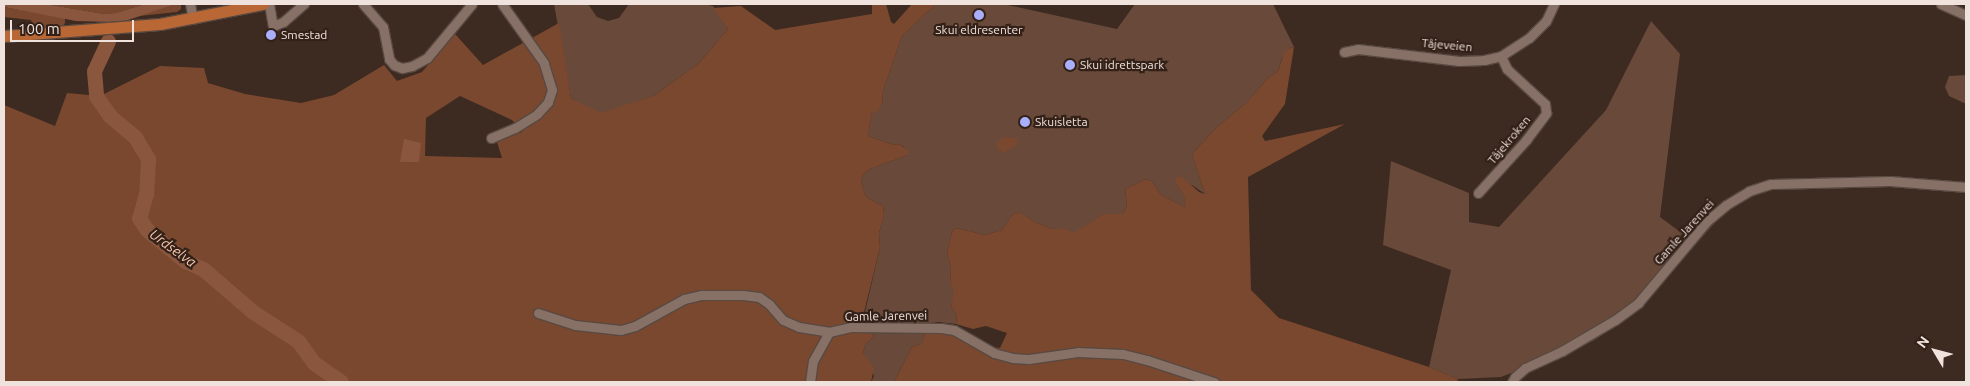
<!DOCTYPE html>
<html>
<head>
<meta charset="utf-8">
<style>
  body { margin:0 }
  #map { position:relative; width:1970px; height:386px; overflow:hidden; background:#3d2a21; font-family:Ubuntu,sans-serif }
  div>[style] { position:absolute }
  .green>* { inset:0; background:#694939 }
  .forest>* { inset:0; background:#7a482f }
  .water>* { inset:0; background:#8a573e }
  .river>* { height:15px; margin:-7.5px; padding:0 7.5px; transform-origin:7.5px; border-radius:7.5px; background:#8a573e }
  .roads { filter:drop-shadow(1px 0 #584941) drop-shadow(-1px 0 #584941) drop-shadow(0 1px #584941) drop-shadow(0 -1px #584941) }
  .minor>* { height:9px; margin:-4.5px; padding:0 4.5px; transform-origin:4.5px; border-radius:4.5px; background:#877167 }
  .major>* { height:11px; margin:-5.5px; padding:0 5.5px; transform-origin:5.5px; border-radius:5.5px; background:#b96734 }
  .dots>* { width:14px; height:14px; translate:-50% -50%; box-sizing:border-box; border:2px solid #332118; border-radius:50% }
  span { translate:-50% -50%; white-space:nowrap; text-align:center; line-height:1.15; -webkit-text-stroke:4.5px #332118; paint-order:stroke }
  .poi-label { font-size:12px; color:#f0e3dd }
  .left { translate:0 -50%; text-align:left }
  .street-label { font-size:12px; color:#f0e3dd }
  .water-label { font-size:14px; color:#f9c8b1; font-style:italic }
  .frame { position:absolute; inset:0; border:5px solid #f0e3dd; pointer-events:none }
  .north { position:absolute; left:1910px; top:326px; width:50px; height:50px; -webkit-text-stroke:4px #332118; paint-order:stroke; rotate:307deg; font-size:14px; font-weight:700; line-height:20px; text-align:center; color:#f0e3dd }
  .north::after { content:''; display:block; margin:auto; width:18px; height:22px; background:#f0e3dd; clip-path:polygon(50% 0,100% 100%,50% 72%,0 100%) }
  .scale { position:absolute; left:10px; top:20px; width:124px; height:22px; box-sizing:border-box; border:2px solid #f0e3dd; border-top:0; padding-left:6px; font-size:15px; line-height:18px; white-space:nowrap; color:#f0e3dd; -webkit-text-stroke:4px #332118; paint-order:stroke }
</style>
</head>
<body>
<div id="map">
  <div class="green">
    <div style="clip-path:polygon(554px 4px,588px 4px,597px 17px,608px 21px,619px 18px,629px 4px,702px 4px,713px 6px,728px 29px,699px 63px,655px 95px,601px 114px,571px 98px)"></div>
    <div style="clip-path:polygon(936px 4px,1003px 4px,1117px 29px,1135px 4px,1273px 4px,1294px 47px,1290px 48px,1282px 58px,1278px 71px,1269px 77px,1246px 103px,1217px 127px,1192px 154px,1205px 194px,1192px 185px,1176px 184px,1187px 199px,1185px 207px,1161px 195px,1152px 181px,1146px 179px,1125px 189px,1127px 206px,1123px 214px,1103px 214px,1074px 234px,1066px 229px,1053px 229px,1035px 222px,1020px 212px,1012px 215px,1002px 230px,985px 235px,956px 228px,952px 232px,947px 253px,951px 268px,950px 282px,955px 292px,951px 307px,957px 315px,956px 324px,938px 322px,921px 325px,884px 326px,875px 319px,864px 316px,880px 248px,879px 233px,884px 216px,883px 206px,866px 197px,861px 181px,863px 174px,870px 169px,908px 155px,904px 147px,899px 144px,894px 145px,868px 136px,872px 111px,882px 104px,883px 91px,902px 36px)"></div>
    <div style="clip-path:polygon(1651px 21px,1680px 54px,1660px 217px,1687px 237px,1719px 218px,1639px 309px,1593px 341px,1501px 377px,1458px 379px,1429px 367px,1451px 270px,1383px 245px,1391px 161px,1469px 193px,1469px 222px,1499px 227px,1606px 110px)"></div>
    <div style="clip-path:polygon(1966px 75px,1966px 103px,1964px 103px,1949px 96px,1945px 87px,1949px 76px)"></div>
    <div style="clip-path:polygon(926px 332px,921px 344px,912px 347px,894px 382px,871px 382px,874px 376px,863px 353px,865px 345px,874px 336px,871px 333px)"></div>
  </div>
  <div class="forest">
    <div style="clip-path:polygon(45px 4px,145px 4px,116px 13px,104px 14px)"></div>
    <div style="clip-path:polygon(176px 4px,181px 4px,181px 9px,177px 12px,139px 16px)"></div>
    <div style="clip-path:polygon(evenodd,872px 4px,886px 4px,891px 22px,894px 24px,912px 4px,936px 4px,902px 36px,883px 91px,882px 104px,877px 113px,872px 112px,868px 136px,894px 145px,899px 144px,908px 150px,908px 155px,870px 169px,863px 174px,861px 181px,866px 197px,883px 206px,884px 216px,879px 233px,880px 248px,859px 332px,871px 333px,874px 336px,865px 345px,863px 353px,874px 368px,871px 382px,4px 382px,4px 105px,55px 126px,67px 93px,100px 96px,160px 66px,204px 68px,208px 83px,245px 94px,301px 103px,334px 95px,384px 65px,397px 81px,422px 72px,455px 34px,483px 65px,559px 23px,571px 98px,601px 113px,655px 95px,699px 63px,728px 29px,713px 8px,741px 6px,775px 30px,872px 14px,872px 4px,460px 96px,512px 120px,522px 132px,497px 142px,502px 158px,425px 156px,426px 118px,460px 96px)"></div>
    <div style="clip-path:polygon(4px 7px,65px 18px,65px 23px,62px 27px,33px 27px,31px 20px,4px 17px)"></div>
    <div style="clip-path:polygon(1294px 47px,1285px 104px,1262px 136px,1265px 141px,1345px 124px,1248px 177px,1251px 290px,1279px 318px,1429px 367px,1458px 379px,1457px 382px,894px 382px,912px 347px,921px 344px,926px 332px,956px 335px,974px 345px,1000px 348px,1007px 333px,986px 326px,973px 329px,956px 324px,957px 315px,951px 307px,954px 292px,950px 282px,951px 268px,947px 253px,952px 232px,956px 228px,985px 235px,1002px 230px,1012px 215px,1020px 212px,1035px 222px,1053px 229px,1066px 229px,1074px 233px,1103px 214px,1123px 214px,1127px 206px,1125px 189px,1146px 179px,1152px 181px,1161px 195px,1185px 207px,1186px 199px,1176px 184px,1175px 178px,1181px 176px,1199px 192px,1205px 194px,1192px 154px,1217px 127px,1246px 103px,1269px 77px,1278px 71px,1285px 50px)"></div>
    <div style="clip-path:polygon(1003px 137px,1016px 138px,1018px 144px,1003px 153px,999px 150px,996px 144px)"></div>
  </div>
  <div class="water">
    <div style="clip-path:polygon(4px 4px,45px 4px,104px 14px,116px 13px,145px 4px,176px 4px,122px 22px,110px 22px,76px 21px,4px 7px)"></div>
    <div style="clip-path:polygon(404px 139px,421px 143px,419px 162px,400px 162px)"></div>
  </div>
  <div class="river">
    <div style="left:108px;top:41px;width:33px;rotate:115deg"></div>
    <div style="left:94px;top:71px;width:25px;rotate:85deg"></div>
    <div style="left:96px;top:96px;width:24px;rotate:55deg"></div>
    <div style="left:110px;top:116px;width:33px;rotate:40deg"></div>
    <div style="left:135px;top:137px;width:26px;rotate:59deg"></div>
    <div style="left:148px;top:159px;width:35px;rotate:93deg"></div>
    <div style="left:146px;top:194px;width:25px;rotate:106deg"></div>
    <div style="left:139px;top:218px;width:14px;rotate:56deg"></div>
    <div style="left:147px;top:230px;width:49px;rotate:39.2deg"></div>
    <div style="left:185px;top:261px;width:20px;rotate:24deg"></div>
    <div style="left:203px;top:269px;width:66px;rotate:40.7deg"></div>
    <div style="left:253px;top:312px;width:54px;rotate:32.8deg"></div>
    <div style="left:298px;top:341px;width:27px;rotate:54deg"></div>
    <div style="left:314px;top:363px;width:33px;rotate:35deg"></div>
  </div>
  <div class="roads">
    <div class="minor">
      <div style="left:190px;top:4px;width:15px;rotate:79deg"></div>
      <div style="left:269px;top:4px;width:22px;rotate:80deg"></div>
      <div style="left:273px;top:26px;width:11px;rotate:-22deg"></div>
      <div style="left:283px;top:22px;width:28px;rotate:-41deg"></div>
      <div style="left:363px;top:4px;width:30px;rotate:49deg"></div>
      <div style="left:383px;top:27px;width:33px;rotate:79deg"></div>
      <div style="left:389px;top:59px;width:8px;rotate:50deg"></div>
      <div style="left:394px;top:65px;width:9px;rotate:21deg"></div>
      <div style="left:402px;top:68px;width:10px;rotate:-11deg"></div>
      <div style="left:412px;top:66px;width:17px;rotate:-28deg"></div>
      <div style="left:427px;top:58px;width:70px;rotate:-50.2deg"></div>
      <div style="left:1941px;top:4px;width:27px;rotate:24deg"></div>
      <div style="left:1344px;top:52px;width:14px;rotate:-12deg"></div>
      <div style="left:1358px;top:49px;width:102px;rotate:6.8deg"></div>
      <div style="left:1459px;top:61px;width:25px;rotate:-2deg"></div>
      <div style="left:1484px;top:60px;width:17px;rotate:-13deg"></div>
      <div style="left:1501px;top:56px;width:33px;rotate:-33deg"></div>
      <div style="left:1529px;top:38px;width:24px;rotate:-45deg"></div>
      <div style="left:1546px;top:21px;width:19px;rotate:-65deg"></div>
      <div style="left:491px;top:138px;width:26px;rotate:-23deg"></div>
      <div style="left:515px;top:128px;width:26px;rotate:-32deg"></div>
      <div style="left:537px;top:114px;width:16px;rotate:-47deg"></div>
      <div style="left:548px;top:102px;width:13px;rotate:-72deg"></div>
      <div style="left:552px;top:90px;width:28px;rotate:-107deg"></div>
      <div style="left:544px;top:63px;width:72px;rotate:-125.4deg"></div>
      <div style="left:1478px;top:193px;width:72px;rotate:-47.8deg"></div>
      <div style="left:1526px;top:140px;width:34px;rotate:-53deg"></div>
      <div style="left:1546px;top:113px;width:9px;rotate:-96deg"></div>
      <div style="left:1545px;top:104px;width:52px;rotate:-137.4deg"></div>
      <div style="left:1507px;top:69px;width:14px;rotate:-115deg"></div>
      <div style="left:538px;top:313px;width:39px;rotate:18deg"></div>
      <div style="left:575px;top:325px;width:46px;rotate:6.2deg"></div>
      <div style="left:621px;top:330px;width:15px;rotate:-16deg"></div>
      <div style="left:635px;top:326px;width:56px;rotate:-28.9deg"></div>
      <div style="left:684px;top:299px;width:17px;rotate:-13deg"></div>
      <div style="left:701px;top:295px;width:42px"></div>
      <div style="left:743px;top:295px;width:16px;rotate:7deg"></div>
      <div style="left:759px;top:297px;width:12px;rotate:35deg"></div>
      <div style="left:769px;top:304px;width:21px;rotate:49deg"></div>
      <div style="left:783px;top:320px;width:17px;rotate:24deg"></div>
      <div style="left:799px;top:327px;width:30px;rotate:9deg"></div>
      <div style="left:829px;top:332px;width:23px;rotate:-13deg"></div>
      <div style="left:851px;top:327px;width:90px;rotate:0.6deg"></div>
      <div style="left:941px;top:328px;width:13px;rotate:9deg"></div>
      <div style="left:954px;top:330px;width:46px;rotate:29.9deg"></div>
      <div style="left:994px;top:353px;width:20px;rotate:15deg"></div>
      <div style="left:1013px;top:358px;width:16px;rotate:4deg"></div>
      <div style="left:1029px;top:359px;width:49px;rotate:-8.1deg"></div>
      <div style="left:1078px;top:352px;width:45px;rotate:2.5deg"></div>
      <div style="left:1123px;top:354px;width:25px;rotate:14deg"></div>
      <div style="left:1147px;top:360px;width:71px;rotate:18.2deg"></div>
      <div style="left:810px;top:382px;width:21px;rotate:-82deg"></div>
      <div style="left:813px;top:361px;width:33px;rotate:-61deg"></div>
      <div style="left:1512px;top:382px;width:6px;rotate:-59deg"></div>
      <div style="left:1515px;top:377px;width:13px;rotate:-42deg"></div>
      <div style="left:1525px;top:368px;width:41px;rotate:-24.7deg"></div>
      <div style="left:1562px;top:351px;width:61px;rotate:-30.3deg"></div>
      <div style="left:1615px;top:320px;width:29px;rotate:-36deg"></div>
      <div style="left:1638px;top:303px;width:107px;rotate:-49.9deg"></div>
      <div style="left:1707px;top:221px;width:25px;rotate:-40deg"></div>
      <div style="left:1726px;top:205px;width:27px;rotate:-31deg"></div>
      <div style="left:1749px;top:191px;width:23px;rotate:-18deg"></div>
      <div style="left:1771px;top:184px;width:119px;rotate:-1.4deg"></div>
      <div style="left:1890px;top:181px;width:76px;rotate:4.5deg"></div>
    </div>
    <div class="major">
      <div style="left:4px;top:36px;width:156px;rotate:-4.4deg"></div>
      <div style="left:160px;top:24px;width:105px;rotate:-11deg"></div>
    </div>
  </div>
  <div class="dots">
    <div style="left:979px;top:15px;background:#aaaffb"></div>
    <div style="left:271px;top:35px;background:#aaaffb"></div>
    <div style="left:1070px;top:65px;background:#aaaffb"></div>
    <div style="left:1025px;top:122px;background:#aaaffb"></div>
  </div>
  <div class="poi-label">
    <span style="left:979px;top:30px">Skui eldresenter</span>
    <span class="left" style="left:281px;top:35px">Smestad</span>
    <span class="left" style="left:1080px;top:65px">Skui idrettspark</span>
    <span class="left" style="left:1035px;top:122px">Skuisletta</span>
  </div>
  <div class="street-label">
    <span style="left:1447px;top:45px;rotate:5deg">Tåjeveien</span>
    <span style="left:1509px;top:140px;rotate:-50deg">Tåjekroken</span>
    <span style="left:1684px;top:232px;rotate:-48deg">Gamle Jarenvei</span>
    <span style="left:886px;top:316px;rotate:-1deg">Gamle Jarenvei</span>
  </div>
  <div class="water-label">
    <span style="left:173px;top:248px;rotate:36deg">Urdselva</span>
  </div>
  <div class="frame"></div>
  <div class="north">N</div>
  <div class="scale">100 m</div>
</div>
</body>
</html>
